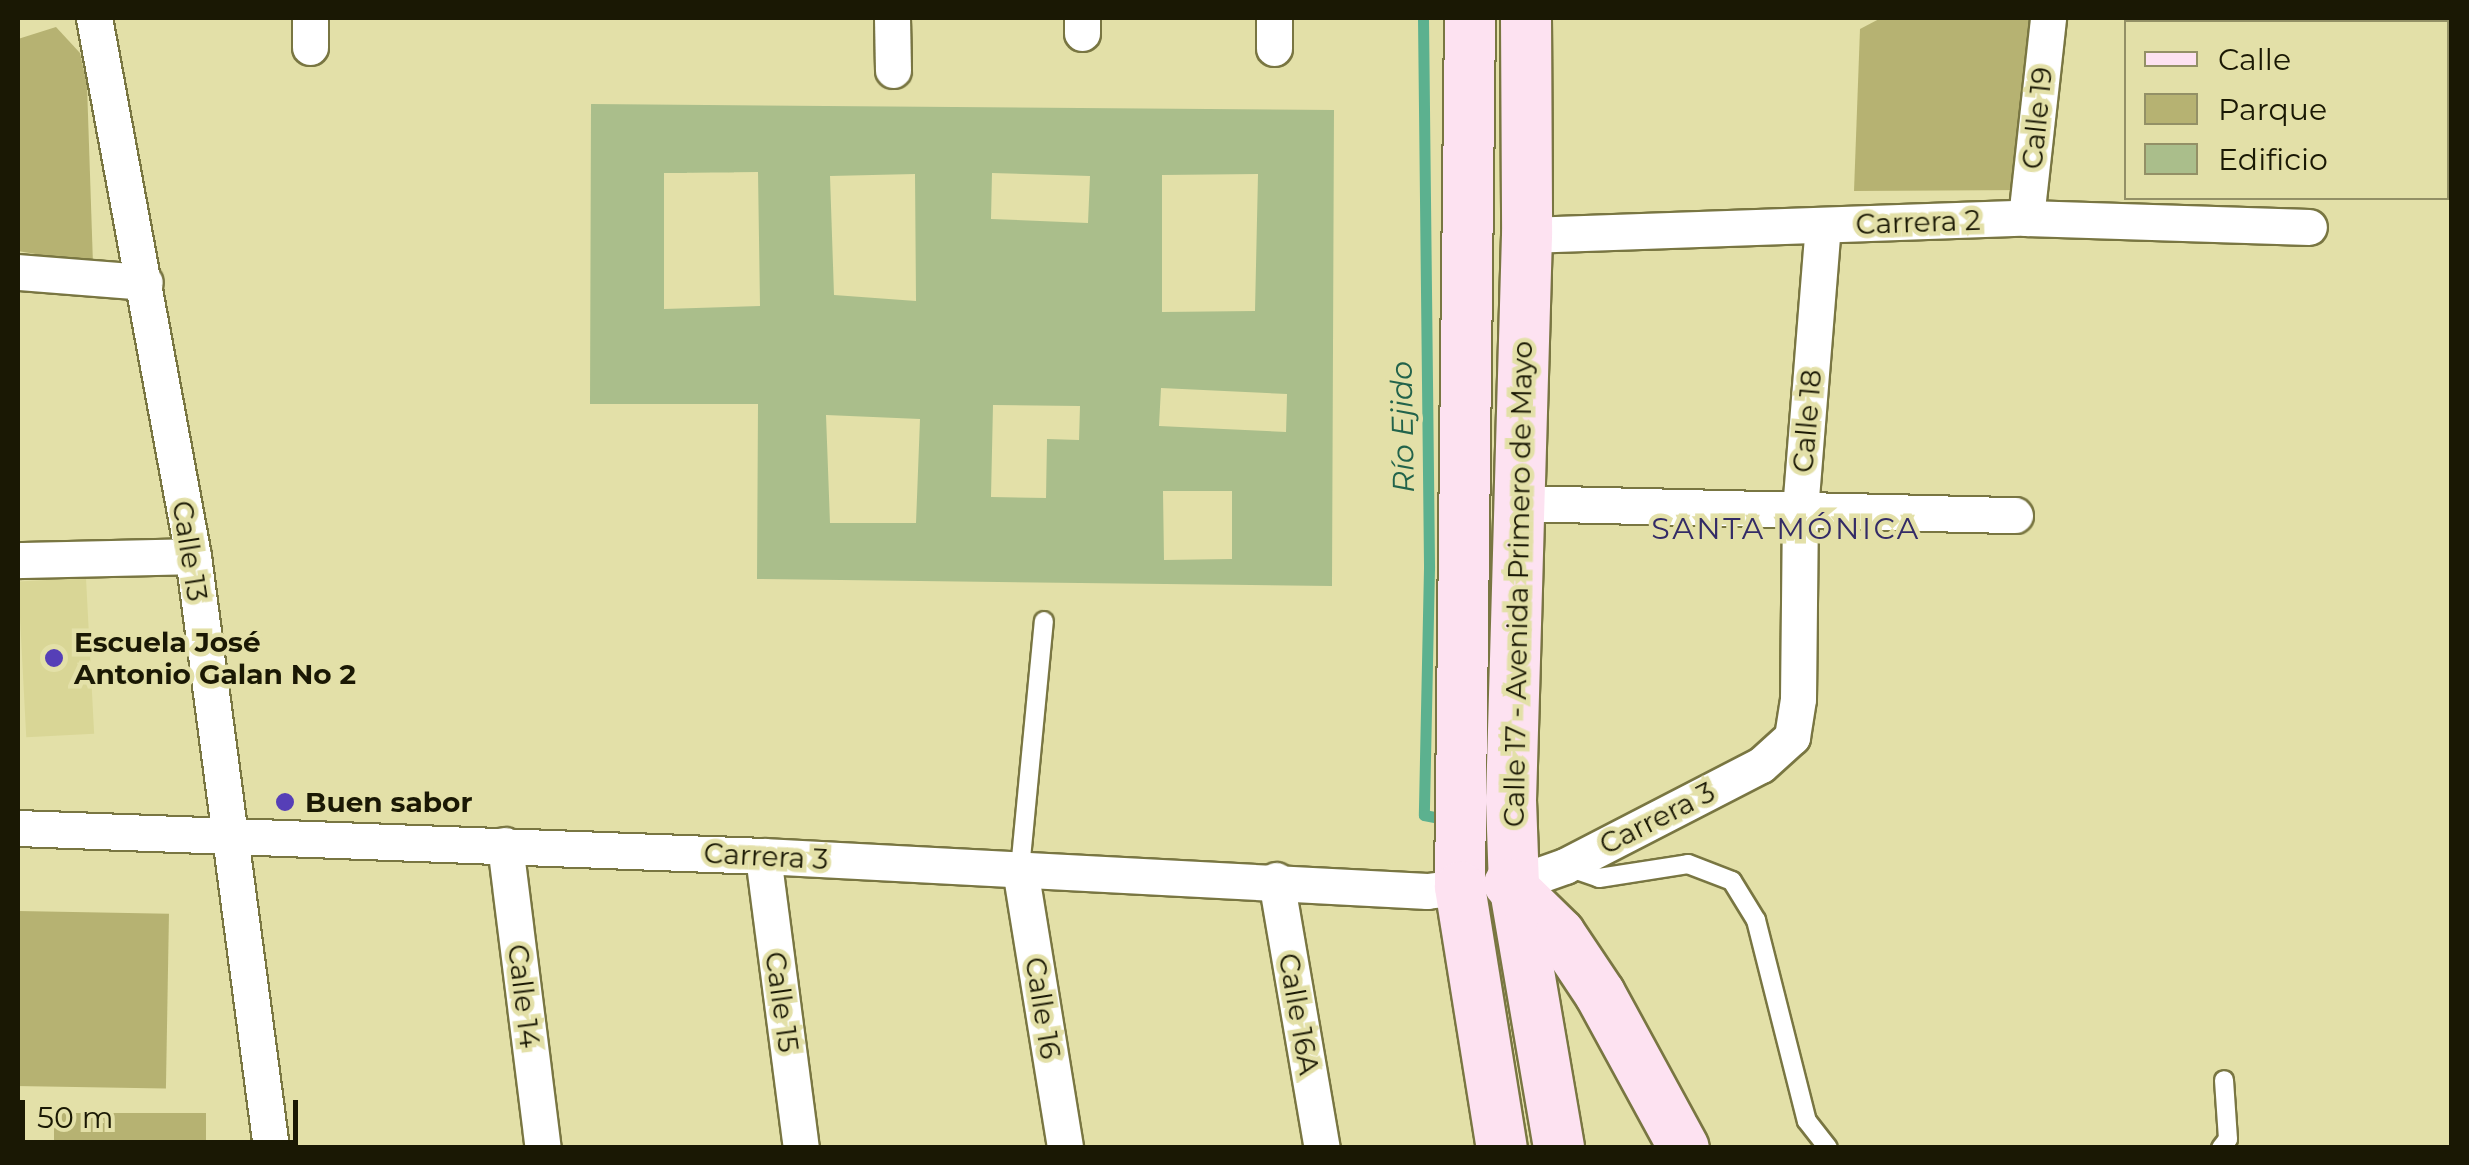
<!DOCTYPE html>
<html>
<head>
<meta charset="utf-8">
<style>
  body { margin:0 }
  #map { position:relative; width:2469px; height:1165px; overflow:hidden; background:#e3e0a8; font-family:Montserrat,sans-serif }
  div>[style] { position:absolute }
  .built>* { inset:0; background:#d9d696; transform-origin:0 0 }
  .green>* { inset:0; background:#b6b272; transform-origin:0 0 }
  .stream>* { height:11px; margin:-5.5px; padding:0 5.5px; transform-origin:5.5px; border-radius:5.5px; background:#5cb18f }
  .building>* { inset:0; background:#aabe8b }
  .roads { filter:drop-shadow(2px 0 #797642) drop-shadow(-2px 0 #797642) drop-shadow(0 2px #797642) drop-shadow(0 -2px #797642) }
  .lane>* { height:18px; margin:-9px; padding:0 9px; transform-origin:9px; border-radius:9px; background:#fff }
  .street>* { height:35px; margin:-17.5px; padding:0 17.5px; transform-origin:17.5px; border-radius:17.5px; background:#fff }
  .secondary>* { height:50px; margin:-25px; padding:0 25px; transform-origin:25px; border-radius:25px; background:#fde2f1 }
  .dots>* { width:28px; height:28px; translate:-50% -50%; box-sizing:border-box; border:5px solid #e3e0a8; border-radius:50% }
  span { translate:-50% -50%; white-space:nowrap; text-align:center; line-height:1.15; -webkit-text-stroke:9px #e3e0a8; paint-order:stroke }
  .street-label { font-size:28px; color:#1a1804 }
  .poi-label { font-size:28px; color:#1a1804; font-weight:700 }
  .left { translate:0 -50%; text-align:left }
  .water-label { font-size:30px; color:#22634b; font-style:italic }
  .neighbourhood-label { font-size:30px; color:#332b66; letter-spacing:2.5px }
  .frame { position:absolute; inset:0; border:20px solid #1a1804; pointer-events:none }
  .legend { position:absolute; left:2124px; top:20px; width:325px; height:180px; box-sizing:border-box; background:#e3e0a8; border:2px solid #939066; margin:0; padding:12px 18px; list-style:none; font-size:30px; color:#1a1804 }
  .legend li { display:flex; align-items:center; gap:20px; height:50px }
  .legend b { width:50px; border:2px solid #939066 }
  .scale { position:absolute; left:20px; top:1100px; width:278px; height:45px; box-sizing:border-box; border:5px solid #1a1804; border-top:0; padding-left:12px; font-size:30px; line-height:35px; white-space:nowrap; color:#1a1804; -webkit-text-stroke:8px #e3e0a8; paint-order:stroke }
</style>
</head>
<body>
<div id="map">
  <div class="built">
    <div style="left:86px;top:578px;width:156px;height:68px;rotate:87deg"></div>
  </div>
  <div class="green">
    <div style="clip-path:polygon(1881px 18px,2032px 18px,2027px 190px,1854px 191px,1860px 29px)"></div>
    <div style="clip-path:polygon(56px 27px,80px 53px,87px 85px,93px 264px,18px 251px,18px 39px)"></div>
    <div style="left:18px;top:911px;width:151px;height:175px;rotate:1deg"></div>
    <div style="left:54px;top:1113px;width:152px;height:34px"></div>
  </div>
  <div class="stream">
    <div style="left:1423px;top:18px;width:550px;rotate:89.37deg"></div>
    <div style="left:1429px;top:568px;width:247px;rotate:91.2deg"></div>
    <div style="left:1424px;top:815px;width:21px;rotate:11deg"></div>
  </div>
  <div class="building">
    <div style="clip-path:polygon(evenodd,591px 104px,1334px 110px,1332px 586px,757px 579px,758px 404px,590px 404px,591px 104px,758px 172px,760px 306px,664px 309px,664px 173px,758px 172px,591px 104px,992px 173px,1090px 176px,1088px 223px,991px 219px,992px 173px,591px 104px,915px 174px,916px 301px,834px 295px,830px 176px,915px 174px,591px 104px,1258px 174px,1255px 311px,1162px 312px,1162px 175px,1258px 174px,591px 104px,1161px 388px,1287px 394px,1286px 432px,1159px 426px,1161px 388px,591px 104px,993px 405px,1080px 406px,1079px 440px,1047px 439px,1046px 498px,991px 497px,993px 405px,591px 104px,826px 415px,920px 419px,916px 523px,830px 523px,826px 415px,591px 104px,1163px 491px,1232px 491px,1232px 559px,1164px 560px,1163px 491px)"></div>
  </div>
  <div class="roads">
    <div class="lane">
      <div style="left:1565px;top:866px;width:36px;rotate:19deg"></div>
      <div style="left:1599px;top:878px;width:90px;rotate:-8.9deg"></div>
      <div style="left:1688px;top:864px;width:47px;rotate:21.1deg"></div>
      <div style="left:1732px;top:881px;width:46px;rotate:58.4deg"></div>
      <div style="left:1756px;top:920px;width:207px;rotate:75.8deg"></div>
      <div style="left:1807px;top:1121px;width:34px;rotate:52deg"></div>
      <div style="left:1020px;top:869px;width:249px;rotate:-84.5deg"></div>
      <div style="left:2221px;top:1148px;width:11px;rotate:-52deg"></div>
      <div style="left:2228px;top:1139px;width:59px;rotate:-93.9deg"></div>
    </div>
    <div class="street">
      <div style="left:94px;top:18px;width:547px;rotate:79.57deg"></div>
      <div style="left:193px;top:556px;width:597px;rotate:82.49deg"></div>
      <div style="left:892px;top:18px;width:52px;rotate:88.9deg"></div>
      <div style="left:1082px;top:18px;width:15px;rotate:90deg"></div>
      <div style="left:310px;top:47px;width:29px;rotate:-90deg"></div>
      <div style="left:1274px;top:48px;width:30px;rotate:-90deg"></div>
      <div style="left:2026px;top:218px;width:201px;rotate:-83.7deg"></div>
      <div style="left:1527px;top:235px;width:499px;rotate:-2deg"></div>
      <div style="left:2026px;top:218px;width:283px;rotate:1.8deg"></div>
      <div style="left:18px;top:272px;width:127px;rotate:4.5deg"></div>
      <div style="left:1518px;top:503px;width:497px;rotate:1.4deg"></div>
      <div style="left:18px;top:560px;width:175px;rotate:-1.3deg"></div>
      <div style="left:18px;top:828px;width:746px;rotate:2.15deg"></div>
      <div style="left:763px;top:856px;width:665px;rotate:3.02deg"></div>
      <div style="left:1427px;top:891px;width:33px;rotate:-7deg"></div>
      <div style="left:505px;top:845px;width:305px;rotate:82.9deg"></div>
      <div style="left:763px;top:856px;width:294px;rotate:82.6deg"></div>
      <div style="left:1020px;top:869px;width:283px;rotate:80.8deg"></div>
      <div style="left:1276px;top:880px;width:272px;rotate:80.3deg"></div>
      <div style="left:1514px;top:884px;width:54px;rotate:-19.4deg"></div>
      <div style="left:1565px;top:866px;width:220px;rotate:-27.3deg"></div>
      <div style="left:1761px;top:765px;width:42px;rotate:-42.1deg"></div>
      <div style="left:1792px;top:737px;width:38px;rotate:-81deg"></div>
      <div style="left:1798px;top:699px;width:189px;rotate:-89.4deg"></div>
      <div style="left:1800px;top:510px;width:286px;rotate:-85.4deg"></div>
    </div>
    <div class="secondary">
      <div style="left:1470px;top:18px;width:869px;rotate:90.66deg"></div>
      <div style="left:1460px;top:887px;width:264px;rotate:80.9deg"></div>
      <div style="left:1526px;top:18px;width:217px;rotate:89.7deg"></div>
      <div style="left:1527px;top:235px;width:565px;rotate:91.62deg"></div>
      <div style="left:1511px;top:800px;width:84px;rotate:88deg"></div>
      <div style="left:1514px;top:884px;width:268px;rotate:80.3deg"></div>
      <div style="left:1509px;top:884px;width:71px;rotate:44.4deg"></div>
      <div style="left:1560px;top:934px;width:72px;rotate:56.3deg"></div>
      <div style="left:1600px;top:994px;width:175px;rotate:61.4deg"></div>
    </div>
  </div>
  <div class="dots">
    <div style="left:54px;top:658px;background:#563fb7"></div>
    <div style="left:285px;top:802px;background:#563fb7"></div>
  </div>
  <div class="street-label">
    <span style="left:2037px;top:118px;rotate:-84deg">Calle 19</span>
    <span style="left:1918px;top:222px;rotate:-2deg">Carrera 2</span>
    <span style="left:1807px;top:421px;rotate:-85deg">Calle 18</span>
    <span style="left:190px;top:551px;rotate:81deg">Calle 13</span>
    <span style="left:1518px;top:584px;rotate:-89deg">Calle 17 - Avenida Primero de Mayo</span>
    <span style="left:1657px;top:818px;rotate:-27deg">Carrera 3</span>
    <span style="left:766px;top:856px;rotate:3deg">Carrera 3</span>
    <span style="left:524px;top:996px;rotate:83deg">Calle 14</span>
    <span style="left:782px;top:1002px;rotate:82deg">Calle 15</span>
    <span style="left:1043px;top:1008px;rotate:81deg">Calle 16</span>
    <span style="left:1299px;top:1014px;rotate:80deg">Calle 16A</span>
  </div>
  <div class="poi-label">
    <span class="left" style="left:74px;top:658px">Escuela José<br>Antonio Galan No 2</span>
    <span class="left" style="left:305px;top:802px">Buen sabor</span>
  </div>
  <div class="water-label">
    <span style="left:1403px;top:427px;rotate:-91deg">Río Ejido</span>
  </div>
  <div class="neighbourhood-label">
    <span style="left:1786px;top:529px">SANTA MÓNICA</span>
  </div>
  <div class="frame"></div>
  <ul class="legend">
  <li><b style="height:12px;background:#fde2f1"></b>Calle</li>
  <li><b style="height:28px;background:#b6b272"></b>Parque</li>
  <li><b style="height:28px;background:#aabe8b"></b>Edificio</li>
  </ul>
  <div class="scale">50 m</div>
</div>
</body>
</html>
